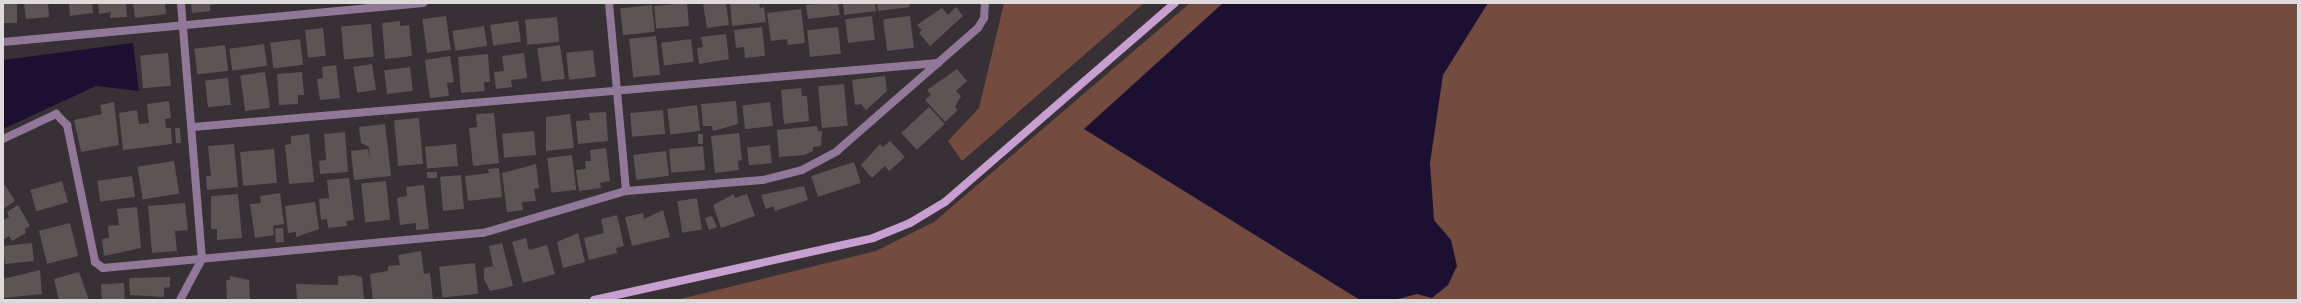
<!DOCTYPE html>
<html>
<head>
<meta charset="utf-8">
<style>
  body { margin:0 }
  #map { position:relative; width:2301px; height:303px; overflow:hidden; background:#373034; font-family:"Varela Round",sans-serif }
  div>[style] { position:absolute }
  .green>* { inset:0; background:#744b3f }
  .water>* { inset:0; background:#1b1032 }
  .building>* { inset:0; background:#5d5555; transform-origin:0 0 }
  .street>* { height:8px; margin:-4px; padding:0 4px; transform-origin:4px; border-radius:4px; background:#917898 }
  .secondary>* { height:8px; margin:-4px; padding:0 4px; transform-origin:4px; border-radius:4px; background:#c79fd1 }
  span { translate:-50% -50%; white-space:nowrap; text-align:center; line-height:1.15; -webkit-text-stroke:4px #1c191b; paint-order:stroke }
  .frame { position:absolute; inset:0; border:4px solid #dedadc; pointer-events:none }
</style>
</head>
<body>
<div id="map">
  <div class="green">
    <div style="clip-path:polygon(1004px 3px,1144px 3px,962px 161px,948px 141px,979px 108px)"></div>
    <div style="clip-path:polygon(1190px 3px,2298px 3px,2298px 300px,676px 300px,876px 251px,934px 222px)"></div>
  </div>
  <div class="water">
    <div style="clip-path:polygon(1223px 3px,1488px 3px,1443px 75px,1430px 163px,1434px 220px,1451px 240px,1457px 266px,1448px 285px,1432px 298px,1417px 294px,1394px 300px,1360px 300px,1084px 129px)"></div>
    <div style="clip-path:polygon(133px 43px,139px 91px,96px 86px,3px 129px,3px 60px)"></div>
  </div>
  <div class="building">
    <div style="left:3px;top:3px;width:14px;height:20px"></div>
    <div style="clip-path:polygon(24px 3px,48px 3px,49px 17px,26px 19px)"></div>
    <div style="clip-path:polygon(69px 3px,92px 3px,93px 13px,70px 16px)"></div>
    <div style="clip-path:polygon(98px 3px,126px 3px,127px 17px,110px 18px,111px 12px,99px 14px)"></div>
    <div style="clip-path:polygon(133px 3px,165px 3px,166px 14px,135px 18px)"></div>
    <div style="clip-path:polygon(191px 3px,217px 3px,217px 4px,210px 5px,210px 11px,192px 13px)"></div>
    <div style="left:687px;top:3px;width:23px;height:33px;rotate:85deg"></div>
    <div style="clip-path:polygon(703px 3px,726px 3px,729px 25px,707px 28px)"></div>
    <div style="clip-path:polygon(730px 3px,759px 3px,760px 8px,764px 7px,766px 22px,732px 26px)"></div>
    <div style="clip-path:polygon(838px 3px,840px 15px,808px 19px,806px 5px)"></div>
    <div style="clip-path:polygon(843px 3px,875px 3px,876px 11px,844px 15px)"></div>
    <div style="clip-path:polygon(877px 3px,909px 3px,910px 7px,878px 11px)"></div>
    <div style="left:652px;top:5px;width:27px;height:32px;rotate:84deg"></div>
    <div style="clip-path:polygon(956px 7px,963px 16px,930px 46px,919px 33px,922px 30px,917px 25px,942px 8px,948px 15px)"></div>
    <div style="clip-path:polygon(801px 9px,805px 43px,788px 45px,787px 39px,771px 41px,767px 13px)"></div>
    <div style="left:446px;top:16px;width:34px;height:24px;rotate:82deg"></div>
    <div style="left:872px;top:16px;width:24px;height:27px;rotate:83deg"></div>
    <div style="left:910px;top:16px;width:32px;height:27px;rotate:83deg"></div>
    <div style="left:557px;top:17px;width:25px;height:32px;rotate:85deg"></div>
    <div style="clip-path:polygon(400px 21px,400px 26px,409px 25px,412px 56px,385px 59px,382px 23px)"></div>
    <div style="left:518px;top:21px;width:21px;height:28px;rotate:82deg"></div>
    <div style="left:371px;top:24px;width:33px;height:30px;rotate:85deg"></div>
    <div style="left:484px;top:26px;width:20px;height:32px;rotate:81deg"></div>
    <div style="clip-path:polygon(762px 27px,765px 56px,745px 58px,744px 47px,736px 48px,734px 30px)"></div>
    <div style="left:838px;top:27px;width:27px;height:31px;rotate:84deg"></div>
    <div style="left:323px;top:28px;width:28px;height:18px;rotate:84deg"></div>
    <div style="clip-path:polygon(726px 34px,729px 59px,699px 64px,697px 48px,703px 47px,701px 37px)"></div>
    <div style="left:656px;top:36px;width:39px;height:27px;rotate:84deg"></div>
    <div style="left:300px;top:39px;width:26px;height:30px;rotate:83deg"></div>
    <div style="left:691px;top:39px;width:23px;height:30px;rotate:83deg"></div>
    <div style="left:264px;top:44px;width:22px;height:35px;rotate:82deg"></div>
    <div style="left:225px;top:45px;width:26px;height:31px;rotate:83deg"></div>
    <div style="left:560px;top:45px;width:34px;height:23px;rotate:82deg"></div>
    <div style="left:593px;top:50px;width:27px;height:27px;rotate:84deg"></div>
    <div style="left:168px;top:53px;width:33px;height:28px;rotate:85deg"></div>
    <div style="clip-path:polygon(524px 53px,527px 78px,511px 80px,512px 87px,496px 89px,494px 72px,504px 71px,502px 56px)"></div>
    <div style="clip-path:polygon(488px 54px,490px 82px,484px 82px,485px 91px,461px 93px,458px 57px)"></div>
    <div style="clip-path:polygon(450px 56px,454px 82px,447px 83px,449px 96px,430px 98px,425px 60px)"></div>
    <div style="left:372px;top:64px;width:26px;height:19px;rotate:81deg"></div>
    <div style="clip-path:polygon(336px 65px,340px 98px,320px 100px,317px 79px,323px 78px,322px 67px)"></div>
    <div style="left:410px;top:67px;width:24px;height:26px;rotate:83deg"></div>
    <div style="clip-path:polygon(957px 69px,967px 81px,956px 91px,961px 96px,955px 107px,958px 110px,945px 122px,925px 100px,931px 95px,927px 90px)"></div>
    <div style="left:265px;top:72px;width:36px;height:25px;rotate:82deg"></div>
    <div style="clip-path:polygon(302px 72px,304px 95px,298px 95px,298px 104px,279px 105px,277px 74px)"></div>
    <div style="clip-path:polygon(885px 76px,887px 91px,866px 110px,861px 104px,855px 105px,852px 80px)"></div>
    <div style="left:228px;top:78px;width:27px;height:23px;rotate:84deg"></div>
    <div style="left:844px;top:84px;width:42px;height:26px;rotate:85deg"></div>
    <div style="clip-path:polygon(801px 88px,802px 96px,807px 96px,809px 121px,784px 124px,781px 90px)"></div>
    <div style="clip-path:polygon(169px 101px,171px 118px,165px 119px,166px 128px,171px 128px,172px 144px,123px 150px,119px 113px,137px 110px,139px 124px,149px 123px,147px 104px)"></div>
    <div style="clip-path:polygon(736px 101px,738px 124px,713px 131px,712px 126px,703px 126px,701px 104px)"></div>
    <div style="clip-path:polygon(114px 102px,119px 145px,81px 152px,74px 120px,102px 114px,100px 105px)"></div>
    <div style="left:770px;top:102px;width:24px;height:28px;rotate:83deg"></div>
    <div style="left:697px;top:105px;width:26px;height:30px;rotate:83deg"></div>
    <div style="left:929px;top:107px;width:23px;height:38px;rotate:47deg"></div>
    <div style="left:663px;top:110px;width:24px;height:33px;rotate:85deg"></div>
    <div style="clip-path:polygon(606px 112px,608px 141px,578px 144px,576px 121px,590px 120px,589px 113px)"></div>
    <div style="clip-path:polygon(494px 113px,499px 163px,473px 166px,469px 128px,477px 127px,476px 114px)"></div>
    <div style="clip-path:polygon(570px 114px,574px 148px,546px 151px,546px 117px)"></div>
    <div style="left:419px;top:118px;width:46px;height:25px;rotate:85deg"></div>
    <div style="clip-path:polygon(385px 124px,391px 176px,354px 180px,351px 151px,368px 149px,370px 159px,369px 147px,361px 143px,359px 127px)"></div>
    <div style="clip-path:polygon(817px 126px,818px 131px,822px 131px,821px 146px,813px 147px,813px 151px,804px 155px,779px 157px,777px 130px)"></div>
    <div style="left:180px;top:128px;width:15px;height:5px;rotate:86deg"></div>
    <div style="left:534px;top:131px;width:24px;height:32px;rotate:85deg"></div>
    <div style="clip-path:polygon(345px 132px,348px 172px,320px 174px,319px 161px,326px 160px,324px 134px)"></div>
    <div style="clip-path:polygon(739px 133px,742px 160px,738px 161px,739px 170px,715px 173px,711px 136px)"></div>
    <div style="clip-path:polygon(309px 134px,314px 182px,289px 184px,285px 145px,291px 144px,291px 136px)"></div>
    <div style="left:698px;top:134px;width:5px;height:10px"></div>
    <div style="clip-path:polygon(890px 141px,905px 157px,889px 171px,885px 166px,872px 178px,861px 165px,880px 144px,883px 147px)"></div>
    <div style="clip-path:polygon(234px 144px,238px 187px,207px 190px,206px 176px,211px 176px,208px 146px)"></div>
    <div style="left:456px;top:144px;width:22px;height:31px;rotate:85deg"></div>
    <div style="left:770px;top:145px;width:18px;height:23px;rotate:84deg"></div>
    <div style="left:703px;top:146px;width:24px;height:34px;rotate:85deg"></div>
    <div style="clip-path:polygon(606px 148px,610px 181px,600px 183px,601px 188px,579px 191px,576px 170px,586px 169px,585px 161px,591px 161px,590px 150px)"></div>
    <div style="left:274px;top:149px;width:34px;height:34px;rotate:85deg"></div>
    <div style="left:666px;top:151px;width:25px;height:33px;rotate:83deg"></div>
    <div style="left:572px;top:155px;width:35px;height:25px;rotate:83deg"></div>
    <div style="left:174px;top:161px;width:33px;height:37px;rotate:81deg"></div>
    <div style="left:854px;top:162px;width:22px;height:45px;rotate:72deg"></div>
    <div style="clip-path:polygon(536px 164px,539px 188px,534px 189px,536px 201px,522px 202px,523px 210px,507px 212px,502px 173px)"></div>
    <div style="clip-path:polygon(499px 168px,502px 197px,468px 201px,465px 176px,489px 173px,488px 169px)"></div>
    <div style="left:437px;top:172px;width:6px;height:10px;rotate:90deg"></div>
    <div style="left:461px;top:175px;width:34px;height:21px;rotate:85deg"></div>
    <div style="left:132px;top:176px;width:21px;height:35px;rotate:82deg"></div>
    <div style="clip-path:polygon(349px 178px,354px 220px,346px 221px,347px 226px,328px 228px,327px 219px,321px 220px,319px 199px,329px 198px,327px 180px)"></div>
    <div style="left:62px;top:181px;width:22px;height:33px;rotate:74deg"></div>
    <div style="left:386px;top:181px;width:39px;height:25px;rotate:84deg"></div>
    <div style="clip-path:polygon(5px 185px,15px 201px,3px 209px,3px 187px)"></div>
    <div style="clip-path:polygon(424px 185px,429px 229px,416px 230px,416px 223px,400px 225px,397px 198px,407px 196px,406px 187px)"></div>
    <div style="clip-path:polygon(804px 186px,808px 200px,775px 211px,773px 206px,766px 209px,761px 195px)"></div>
    <div style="clip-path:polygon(280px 193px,284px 224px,273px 226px,274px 235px,255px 238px,250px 204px,261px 203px,260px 196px)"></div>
    <div style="clip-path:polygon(238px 194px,242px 238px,217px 240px,217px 229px,211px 229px,211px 196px)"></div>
    <div style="clip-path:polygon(734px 194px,735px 198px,747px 194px,755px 216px,721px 228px,713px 205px)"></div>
    <div style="left:697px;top:198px;width:32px;height:20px;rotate:81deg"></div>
    <div style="clip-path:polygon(315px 202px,319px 229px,296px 237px,296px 232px,288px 233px,285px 206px)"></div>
    <div style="clip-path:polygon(185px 203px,188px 230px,175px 231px,177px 251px,152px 253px,148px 206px)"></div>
    <div style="clip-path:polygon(18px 205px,30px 226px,25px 229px,26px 233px,12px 241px,9px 236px,3px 240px,3px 220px,9px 217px,7px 212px)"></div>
    <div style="clip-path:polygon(137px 207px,141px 248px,104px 256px,102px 239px,109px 238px,108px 226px,119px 225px,117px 209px)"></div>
    <div style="clip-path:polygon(663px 210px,670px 237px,632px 246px,625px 217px,643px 213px,644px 219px)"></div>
    <div style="clip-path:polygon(617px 215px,624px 246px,616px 248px,617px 253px,589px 260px,584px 238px,604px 233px,601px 219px)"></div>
    <div style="clip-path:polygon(712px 216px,717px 227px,709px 230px,705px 218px)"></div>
    <div style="left:70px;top:223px;width:34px;height:32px;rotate:76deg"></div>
    <div style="left:283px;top:228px;width:14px;height:8px;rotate:86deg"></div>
    <div style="clip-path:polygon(578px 233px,585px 262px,563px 268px,557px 242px)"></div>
    <div style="clip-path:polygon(526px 238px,529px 250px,547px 245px,555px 274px,523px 283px,512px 242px)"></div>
    <div style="left:32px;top:243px;width:18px;height:29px;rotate:84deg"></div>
    <div style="clip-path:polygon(502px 243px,513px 286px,490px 291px,484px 279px,484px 268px,493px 266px,489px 246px)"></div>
    <div style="clip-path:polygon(421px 251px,424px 274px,430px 273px,433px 300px,373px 300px,370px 274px,388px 271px,388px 266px,400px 265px,398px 255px)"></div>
    <div style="left:475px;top:263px;width:31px;height:36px;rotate:84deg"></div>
    <div style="clip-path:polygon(40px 270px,42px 294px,3px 298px,3px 279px)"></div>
    <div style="clip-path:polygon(79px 272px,89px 300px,59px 300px,54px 279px)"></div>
    <div style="clip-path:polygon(354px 275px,362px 277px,364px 300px,297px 300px,296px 284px,338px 285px,338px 276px)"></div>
    <div style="clip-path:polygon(230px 276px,249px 280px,250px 300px,227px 300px,226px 280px,230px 280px)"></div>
    <div style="clip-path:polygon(170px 277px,170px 287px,164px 288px,164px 297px,130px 295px,129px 278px)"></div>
    <div style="left:124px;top:283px;width:17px;height:23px;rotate:87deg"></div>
  </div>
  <div class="street">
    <div style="left:609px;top:3px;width:189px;rotate:84.8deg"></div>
    <div style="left:3px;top:42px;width:422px;rotate:-5.3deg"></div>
    <div style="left:193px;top:127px;width:748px;rotate:-4.91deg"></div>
    <div style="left:3px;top:139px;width:59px;rotate:-25.3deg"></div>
    <div style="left:56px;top:114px;width:16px;rotate:45deg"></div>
    <div style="left:67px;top:125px;width:140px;rotate:78.4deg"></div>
    <div style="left:95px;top:262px;width:10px;rotate:37deg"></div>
    <div style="left:103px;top:268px;width:382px;rotate:-5.3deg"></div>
    <div style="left:483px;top:233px;width:149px;rotate:-16.4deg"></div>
    <div style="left:626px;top:191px;width:137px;rotate:-4.6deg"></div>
    <div style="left:763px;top:180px;width:40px;rotate:-14.4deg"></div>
    <div style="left:802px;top:170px;width:40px;rotate:-28deg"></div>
    <div style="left:837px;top:151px;width:187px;rotate:-41.1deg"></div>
    <div style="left:978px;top:28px;width:12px;rotate:-59deg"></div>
    <div style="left:984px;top:18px;width:15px;rotate:-86deg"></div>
    <div style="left:180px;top:300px;width:47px;rotate:-61.8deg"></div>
    <div style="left:202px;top:259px;width:257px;rotate:-94.7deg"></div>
  </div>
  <div class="secondary">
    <div style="left:594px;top:300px;width:286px;rotate:-12.5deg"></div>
    <div style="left:873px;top:238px;width:40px;rotate:-22deg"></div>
    <div style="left:910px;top:223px;width:41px;rotate:-31deg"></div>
    <div style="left:945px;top:202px;width:304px;rotate:-40.9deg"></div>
  </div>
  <div class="frame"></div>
</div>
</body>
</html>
